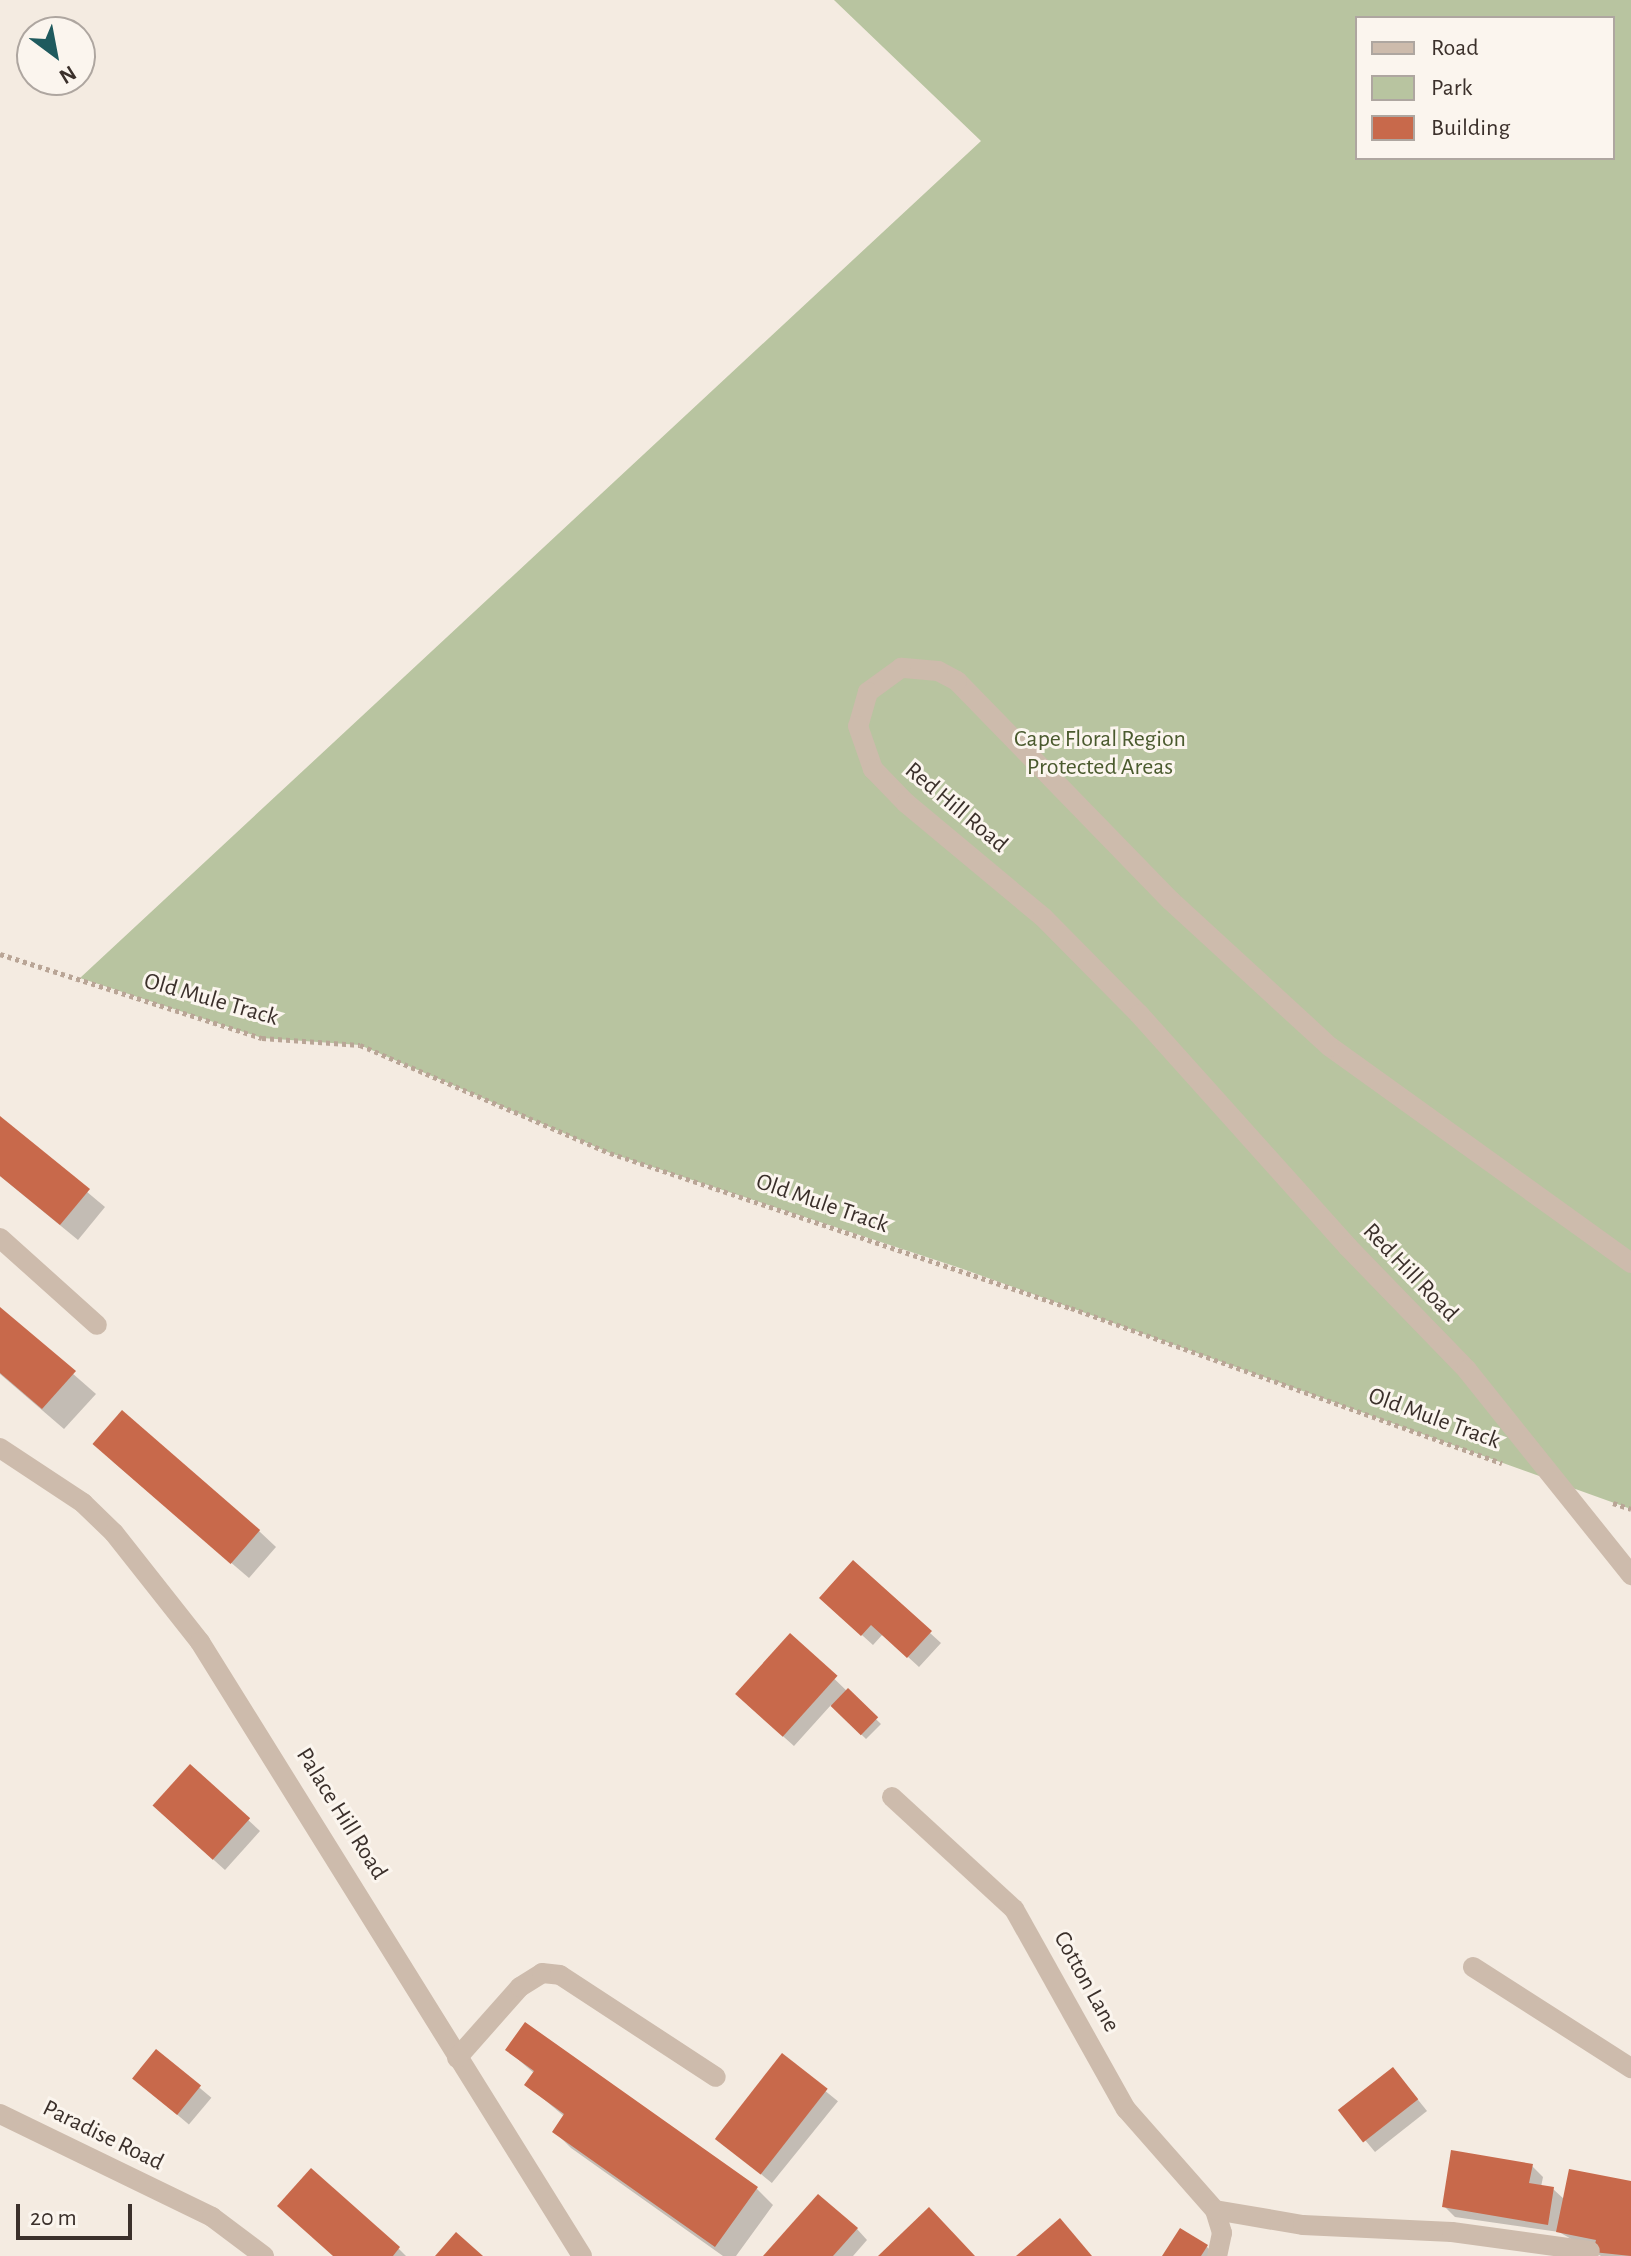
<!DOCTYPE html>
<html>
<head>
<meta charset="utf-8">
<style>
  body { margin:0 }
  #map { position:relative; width:1631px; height:2256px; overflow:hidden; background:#f4ebe1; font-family:"Alegreya Sans",sans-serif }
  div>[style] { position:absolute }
  .green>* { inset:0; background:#b8c4a0 }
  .shadow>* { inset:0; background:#0003; transform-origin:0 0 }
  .building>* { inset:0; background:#c8694b; transform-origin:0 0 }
  .path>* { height:5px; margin-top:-2.5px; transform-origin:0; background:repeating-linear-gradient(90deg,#b9a596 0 4px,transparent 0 8px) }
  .minor>* { height:20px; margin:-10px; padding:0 10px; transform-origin:10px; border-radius:10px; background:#cdbbac }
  span { translate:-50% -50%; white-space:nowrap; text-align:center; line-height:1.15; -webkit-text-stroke:6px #fbf5ee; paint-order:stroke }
  .park-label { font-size:24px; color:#4a5a2e }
  .street-label { font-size:24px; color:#3b302b }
  .legend { position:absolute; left:1355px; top:16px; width:260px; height:144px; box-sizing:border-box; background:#fbf5ee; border:2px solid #aea6a0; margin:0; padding:10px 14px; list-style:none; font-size:24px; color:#3b302b }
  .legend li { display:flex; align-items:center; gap:16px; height:40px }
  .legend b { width:40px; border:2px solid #aea6a0 }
  .north { position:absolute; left:16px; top:16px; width:80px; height:80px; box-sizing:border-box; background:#fbf5ee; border:2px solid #aea6a0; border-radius:50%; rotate:148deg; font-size:22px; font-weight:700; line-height:32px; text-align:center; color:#3b302b }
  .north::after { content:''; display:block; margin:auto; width:28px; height:36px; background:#1f5a5e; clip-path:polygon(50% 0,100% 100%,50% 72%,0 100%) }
  .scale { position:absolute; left:16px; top:2204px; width:116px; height:36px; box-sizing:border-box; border:4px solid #3b302b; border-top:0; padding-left:10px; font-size:24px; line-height:28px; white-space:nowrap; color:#3b302b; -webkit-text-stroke:6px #fbf5ee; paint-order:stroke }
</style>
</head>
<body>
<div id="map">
  <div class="green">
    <div style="clip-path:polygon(evenodd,834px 0,1631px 0,1631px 1509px,960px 1268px,610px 1153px,360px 1045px,262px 1038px,80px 978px,981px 141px,834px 0,1357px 18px,1613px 18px,1613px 158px,1357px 158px,1357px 18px)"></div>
  </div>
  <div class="shadow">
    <div style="clip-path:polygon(0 1119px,105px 1207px,78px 1240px,0 1176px)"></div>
    <div style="clip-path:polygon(0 1310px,96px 1394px,64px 1429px,0 1374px)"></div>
    <div style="clip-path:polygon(111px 1460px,259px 1531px,276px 1547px,249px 1578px)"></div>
    <div style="clip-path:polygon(853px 1563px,941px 1643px,919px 1667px,883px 1634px,873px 1645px,832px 1608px)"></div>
    <div style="clip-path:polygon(790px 1636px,881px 1724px,866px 1739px,831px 1705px,794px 1746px,748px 1705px)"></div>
    <div style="clip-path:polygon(191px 1767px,260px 1831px,225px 1870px,166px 1817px)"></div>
    <div style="clip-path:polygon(507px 2050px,756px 2188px,773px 2205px,736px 2256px,723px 2256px,571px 2148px,555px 2132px,565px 2117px,527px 2085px,535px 2074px)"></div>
    <div style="left:157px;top:2052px;width:71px;height:35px;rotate:40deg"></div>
    <div style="left:782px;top:2056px;width:72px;height:105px;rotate:39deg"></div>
    <div style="clip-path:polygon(1403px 2081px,1427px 2111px,1375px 2152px,1341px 2111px)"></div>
    <div style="clip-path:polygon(1532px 2166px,1543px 2177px,1541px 2187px,1553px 2189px,1565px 2200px,1631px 2183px,1631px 2256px,1601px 2256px,1559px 2232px,1455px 2217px,1444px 2206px)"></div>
    <div style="clip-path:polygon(311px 2171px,399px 2249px,406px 2256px,335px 2256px)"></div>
    <div style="clip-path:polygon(857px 2229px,867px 2240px,853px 2256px,766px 2256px)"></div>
    <div style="clip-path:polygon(1207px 2247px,1216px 2256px,1165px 2256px)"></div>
  </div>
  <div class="building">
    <div style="clip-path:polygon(0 1116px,90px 1189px,60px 1225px,0 1176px)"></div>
    <div style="clip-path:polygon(0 1307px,76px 1371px,42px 1409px,0 1373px)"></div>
    <div style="left:122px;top:1410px;width:183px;height:45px;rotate:41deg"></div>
    <div style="clip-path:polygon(853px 1560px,932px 1631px,907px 1658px,871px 1625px,861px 1636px,819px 1598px)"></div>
    <div style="left:790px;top:1633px;width:64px;height:82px;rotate:42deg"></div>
    <div style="left:848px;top:1688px;width:42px;height:25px;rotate:44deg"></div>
    <div style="left:190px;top:1764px;width:81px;height:56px;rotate:42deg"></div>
    <div style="clip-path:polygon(525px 2022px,758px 2187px,715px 2247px,552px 2132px,564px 2114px,524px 2085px,534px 2071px,505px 2050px)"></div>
    <div style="left:156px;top:2049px;width:58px;height:38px;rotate:39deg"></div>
    <div style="left:782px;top:2053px;width:58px;height:109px;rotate:38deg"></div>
    <div style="left:1393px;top:2067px;width:41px;height:70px;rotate:52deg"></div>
    <div style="clip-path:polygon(1451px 2150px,1533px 2164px,1529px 2183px,1554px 2187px,1548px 2225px,1442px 2207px)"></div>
    <div style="clip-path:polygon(311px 2168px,400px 2247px,393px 2256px,333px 2256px,277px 2206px)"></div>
    <div style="clip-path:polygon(1569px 2169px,1631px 2181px,1631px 2256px,1593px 2252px,1596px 2240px,1556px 2232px)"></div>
    <div style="clip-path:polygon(818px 2194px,858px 2228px,833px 2256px,763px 2256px)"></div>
    <div style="clip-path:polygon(929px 2207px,975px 2256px,878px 2256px)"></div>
    <div style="clip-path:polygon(1060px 2218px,1092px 2256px,1016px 2256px)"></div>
    <div style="clip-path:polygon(1180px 2228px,1208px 2245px,1201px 2256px,1162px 2256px)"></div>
    <div style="clip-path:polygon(456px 2232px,483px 2256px,435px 2256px)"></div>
  </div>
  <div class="path">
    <div style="left:0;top:954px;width:275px;rotate:17.8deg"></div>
    <div style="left:262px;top:1038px;width:98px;rotate:4.1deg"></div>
    <div style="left:360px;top:1045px;width:272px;rotate:23.4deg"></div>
    <div style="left:610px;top:1153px;width:486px;rotate:18.6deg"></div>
    <div style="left:1071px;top:1308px;width:458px;rotate:19.8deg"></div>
    <div style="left:1613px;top:1503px;width:19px;rotate:18deg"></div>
  </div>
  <div class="minor">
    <div style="left:0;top:1238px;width:130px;rotate:41.9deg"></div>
    <div style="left:1631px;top:1263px;width:370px;rotate:-144.3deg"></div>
    <div style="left:1330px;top:1047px;width:216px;rotate:-137.4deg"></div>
    <div style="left:1171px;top:901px;width:307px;rotate:-134.2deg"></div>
    <div style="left:957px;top:681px;width:21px;rotate:-152deg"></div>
    <div style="left:938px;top:671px;width:37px;rotate:-175deg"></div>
    <div style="left:901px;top:668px;width:41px;rotate:144deg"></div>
    <div style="left:868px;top:692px;width:35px;rotate:106deg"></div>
    <div style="left:858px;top:726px;width:46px;rotate:70.8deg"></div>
    <div style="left:873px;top:769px;width:47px;rotate:45.9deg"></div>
    <div style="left:906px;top:803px;width:178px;rotate:39.8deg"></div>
    <div style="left:1043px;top:917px;width:136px;rotate:45.3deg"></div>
    <div style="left:1139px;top:1014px;width:313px;rotate:48.1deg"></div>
    <div style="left:1348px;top:1247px;width:171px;rotate:45.9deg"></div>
    <div style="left:1467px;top:1370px;width:263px;rotate:51.3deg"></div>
    <div style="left:0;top:1448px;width:100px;rotate:33.5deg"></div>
    <div style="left:83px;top:1503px;width:43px;rotate:44.1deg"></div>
    <div style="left:114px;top:1533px;width:139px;rotate:51.7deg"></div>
    <div style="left:200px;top:1642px;width:723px;rotate:58.11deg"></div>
    <div style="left:892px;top:1797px;width:166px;rotate:42.6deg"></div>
    <div style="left:1014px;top:1909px;width:229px;rotate:60.8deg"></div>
    <div style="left:1126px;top:2109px;width:135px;rotate:48.6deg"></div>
    <div style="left:1215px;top:2210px;width:24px;rotate:73deg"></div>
    <div style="left:1222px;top:2233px;width:24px;rotate:102deg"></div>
    <div style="left:1473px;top:1967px;width:188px;rotate:32.6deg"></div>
    <div style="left:457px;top:2058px;width:95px;rotate:-48.4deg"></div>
    <div style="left:520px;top:1987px;width:26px;rotate:-32deg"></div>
    <div style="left:542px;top:1973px;width:18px;rotate:6deg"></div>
    <div style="left:560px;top:1975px;width:186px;rotate:33.2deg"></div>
    <div style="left:0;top:2114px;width:236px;rotate:25.9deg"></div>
    <div style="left:212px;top:2217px;width:65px;rotate:36.9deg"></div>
    <div style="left:1215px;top:2210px;width:89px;rotate:9.7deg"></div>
    <div style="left:1303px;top:2225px;width:149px;rotate:2.7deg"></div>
    <div style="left:1452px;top:2232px;width:139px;rotate:7.8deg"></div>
  </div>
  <div class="park-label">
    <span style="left:1100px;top:754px">Cape Floral Region<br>Protected Areas</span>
  </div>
  <div class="street-label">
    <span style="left:956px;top:808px;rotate:40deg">Red Hill Road</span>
    <span style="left:211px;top:1000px;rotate:16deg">Old Mule Track</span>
    <span style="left:822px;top:1204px;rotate:19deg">Old Mule Track</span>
    <span style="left:1410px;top:1273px;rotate:46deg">Red Hill Road</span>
    <span style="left:1434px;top:1419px;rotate:20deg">Old Mule Track</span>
    <span style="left:341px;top:1814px;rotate:58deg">Palace Hill Road</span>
    <span style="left:1086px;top:1982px;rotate:61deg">Cotton Lane</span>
    <span style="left:103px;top:2136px;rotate:26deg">Paradise Road</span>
  </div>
  <ul class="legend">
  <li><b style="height:10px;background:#cdbbac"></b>Road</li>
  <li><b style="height:22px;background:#b8c4a0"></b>Park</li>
  <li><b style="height:22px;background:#c8694b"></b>Building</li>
  </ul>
  <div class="north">N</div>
  <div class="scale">20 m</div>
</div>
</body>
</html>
